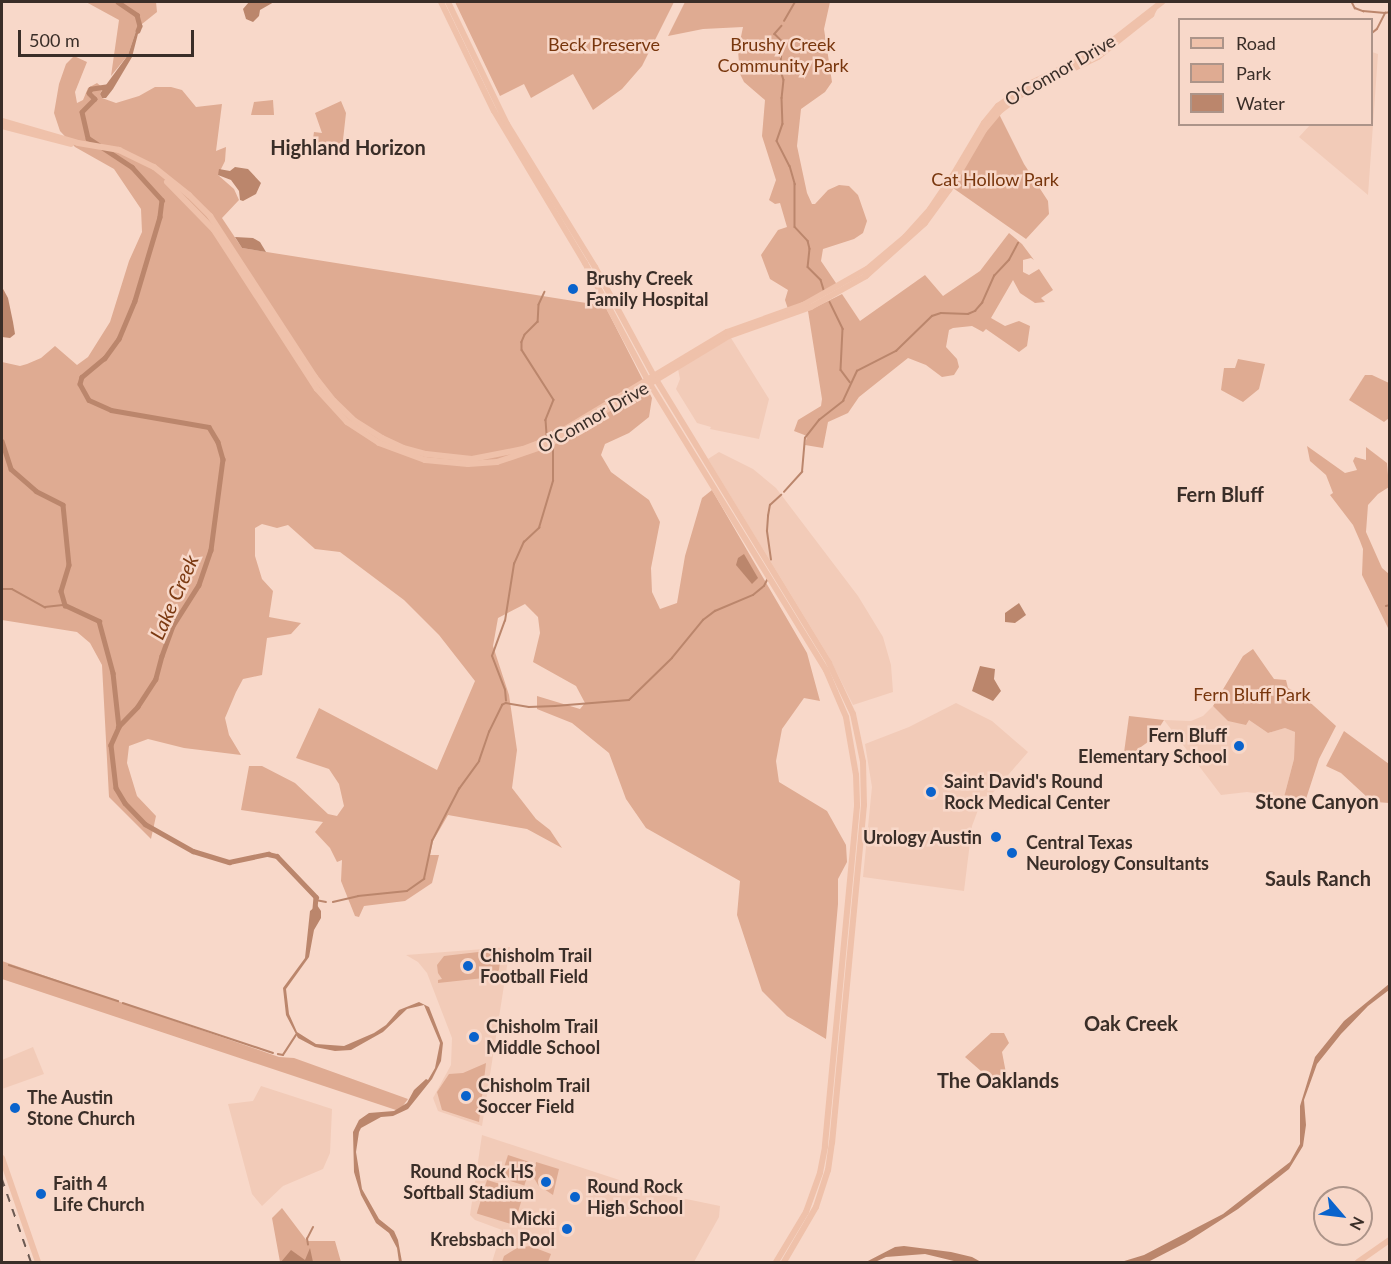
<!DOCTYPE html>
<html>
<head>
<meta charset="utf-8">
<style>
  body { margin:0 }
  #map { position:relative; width:1391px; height:1264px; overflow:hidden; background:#f8d8c9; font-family:Lato,sans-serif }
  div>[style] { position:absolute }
  .built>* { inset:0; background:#f2cbb8 }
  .green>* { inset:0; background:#dfab92; transform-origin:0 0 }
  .water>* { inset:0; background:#bb866c }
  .stream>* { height:1.5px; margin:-0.75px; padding:0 0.75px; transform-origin:0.75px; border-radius:0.75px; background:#bb866c }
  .river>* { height:4.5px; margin:-2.25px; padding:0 2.25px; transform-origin:2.25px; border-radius:2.25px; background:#bb866c }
  .major>* { height:6px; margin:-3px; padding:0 3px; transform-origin:3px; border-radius:3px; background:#efc1aa }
  .rail>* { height:1.5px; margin-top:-0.75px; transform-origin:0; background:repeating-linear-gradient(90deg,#6c5a52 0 8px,transparent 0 16px) }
  .dots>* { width:16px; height:16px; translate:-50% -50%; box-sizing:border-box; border:3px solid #f8d8c9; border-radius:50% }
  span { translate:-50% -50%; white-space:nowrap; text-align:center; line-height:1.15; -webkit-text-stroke:5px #f8d8c9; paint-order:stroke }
  .park-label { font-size:18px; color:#78360d }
  .street-label { font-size:18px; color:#3a2e28 }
  .poi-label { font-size:18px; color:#3a2e28; font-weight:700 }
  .left { translate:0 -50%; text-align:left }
  .right { translate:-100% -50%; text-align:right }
  .neighbourhood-label { font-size:20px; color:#3a2e28; font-weight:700 }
  .water-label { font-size:20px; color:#7b3911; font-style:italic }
  .frame { position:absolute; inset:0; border:3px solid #3a2e28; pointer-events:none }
  .legend { position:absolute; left:1178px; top:18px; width:195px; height:108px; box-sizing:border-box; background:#f8d8c9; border:2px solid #ac9489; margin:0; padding:8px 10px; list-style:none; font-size:18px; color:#3a2e28 }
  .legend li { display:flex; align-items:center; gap:12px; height:30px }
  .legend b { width:30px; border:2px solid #ac9489 }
  .north { position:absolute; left:1313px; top:1186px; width:60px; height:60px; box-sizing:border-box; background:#f8d8c9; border:2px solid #ac9489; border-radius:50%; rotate:118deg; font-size:16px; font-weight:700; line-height:24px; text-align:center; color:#3a2e28 }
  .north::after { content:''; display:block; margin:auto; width:21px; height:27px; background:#0a63cc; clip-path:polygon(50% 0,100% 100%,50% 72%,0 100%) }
  .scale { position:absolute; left:18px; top:30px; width:176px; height:27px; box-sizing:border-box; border:3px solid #3a2e28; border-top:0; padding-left:8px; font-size:18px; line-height:21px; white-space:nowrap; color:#3a2e28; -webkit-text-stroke:4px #f8d8c9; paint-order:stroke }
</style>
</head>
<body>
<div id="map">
  <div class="built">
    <div style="clip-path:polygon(1372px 52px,1378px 54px,1368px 195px,1299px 137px,1310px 125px,1372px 124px)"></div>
    <div style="clip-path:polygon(731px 338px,769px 399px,759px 439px,710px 429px,711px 427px,697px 423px,676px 389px,680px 379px,678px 369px)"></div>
    <div style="clip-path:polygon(719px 452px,753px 469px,776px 488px,858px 596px,883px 637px,891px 665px,893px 692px,853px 705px,829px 657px,708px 459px)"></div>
    <div style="clip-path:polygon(956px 703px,992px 721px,1028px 752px,978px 810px,972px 826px,964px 891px,863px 877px,872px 787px,865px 744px,909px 727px)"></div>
    <div style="clip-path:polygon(1213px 706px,1228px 721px,1249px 720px,1268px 733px,1285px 728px,1295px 732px,1294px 759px,1284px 797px,1247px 792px,1221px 795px,1164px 720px,1191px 721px,1203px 716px)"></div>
    <div style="clip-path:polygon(510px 947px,482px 1126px,438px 1111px,433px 1098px,451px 1065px,452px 1038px,427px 973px,418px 962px,406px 955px)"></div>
    <div style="clip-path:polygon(33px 1047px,44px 1074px,2px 1089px,2px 1060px)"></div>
    <div style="clip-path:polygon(261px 1086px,332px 1109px,330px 1153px,323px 1169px,283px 1186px,262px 1206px,252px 1194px,228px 1104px,253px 1101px)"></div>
    <div style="clip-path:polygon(482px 1135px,662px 1194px,720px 1206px,719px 1217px,694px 1262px,492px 1262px,502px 1230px,475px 1220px,470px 1215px)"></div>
  </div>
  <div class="green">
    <div style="clip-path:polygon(86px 2px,156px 2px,157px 12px,137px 28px,128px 55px,111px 76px,119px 20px)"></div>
    <div style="clip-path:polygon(455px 2px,592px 3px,674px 2px,642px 66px,622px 89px,593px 110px,573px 74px,531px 98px,524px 84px,500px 96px)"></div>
    <div style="clip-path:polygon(685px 2px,830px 2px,824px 29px,832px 82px,825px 92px,801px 109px,797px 146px,807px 193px,812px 204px,815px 204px,828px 190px,839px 185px,849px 186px,858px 195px,867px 221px,863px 233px,854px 239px,823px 249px,821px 261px,838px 286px,788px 309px,785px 300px,788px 290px,770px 279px,761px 255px,778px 230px,787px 227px,780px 203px,775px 204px,769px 200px,776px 180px,762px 136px,765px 100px,744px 82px,740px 74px,738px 51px,743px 27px,703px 29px,668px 36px)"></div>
    <div style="clip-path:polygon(74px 56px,87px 62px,75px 92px,77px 103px,83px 100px,88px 88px,97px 83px,103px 88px,100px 94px,102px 98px,116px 103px,139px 96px,155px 87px,171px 87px,182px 90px,196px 107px,222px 104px,216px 151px,226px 147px,225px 161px,218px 175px,234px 189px,239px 200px,222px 218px,242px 248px,605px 306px,652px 398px,649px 417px,629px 433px,605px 444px,601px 455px,611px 472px,649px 500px,660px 522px,651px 568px,652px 592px,660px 609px,677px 603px,685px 556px,702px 498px,712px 490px,807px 653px,820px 701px,804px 698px,782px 729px,776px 761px,779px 782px,827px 811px,846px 845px,847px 862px,838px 879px,838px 904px,826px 1039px,787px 1016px,762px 991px,737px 915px,740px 881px,646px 828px,626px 799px,609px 753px,572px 723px,537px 709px,537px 696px,580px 709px,585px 703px,576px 686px,533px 662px,540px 633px,538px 617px,525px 604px,498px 618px,493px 646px,509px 695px,517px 750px,512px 788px,536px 819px,550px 830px,562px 848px,527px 829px,448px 815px,433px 841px,430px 855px,439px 855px,432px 883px,405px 901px,364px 906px,359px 917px,355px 916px,341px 881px,342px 860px,337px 862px,330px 848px,315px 832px,323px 822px,241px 810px,249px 766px,262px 766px,295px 783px,328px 814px,337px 816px,344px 806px,339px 784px,329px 769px,296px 758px,319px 708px,437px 770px,475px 681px,439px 635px,404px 600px,340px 552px,315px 549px,288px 525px,277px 528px,262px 524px,255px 528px,255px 556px,262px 579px,273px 591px,269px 617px,301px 623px,291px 634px,267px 638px,262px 675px,243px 679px,236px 692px,225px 718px,229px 735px,241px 755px,184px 748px,148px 739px,129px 746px,127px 763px,137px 796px,156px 816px,151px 839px,109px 797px,102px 665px,90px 643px,77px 632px,2px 620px,2px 362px,20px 366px,27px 364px,41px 358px,55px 346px,77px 365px,88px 357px,110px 322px,129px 261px,142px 232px,141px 209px,114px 169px,75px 147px,60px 131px,54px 113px,59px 84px,66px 64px)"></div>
    <div style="clip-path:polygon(273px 100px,274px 115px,251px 115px,254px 102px)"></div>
    <div style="clip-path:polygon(341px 101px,346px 113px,342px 149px,312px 145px,314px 132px,322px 133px,315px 113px)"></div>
    <div style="clip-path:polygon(999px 114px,1024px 164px,1048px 201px,1049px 214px,1026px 239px,953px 188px,984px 134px)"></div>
    <div style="clip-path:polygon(1009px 233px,1022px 244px,1034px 260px,1031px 258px,1023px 260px,1023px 272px,1029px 275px,1039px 269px,1053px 290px,1041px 298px,1045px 302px,1035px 303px,1020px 293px,1013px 280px,991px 318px,1005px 326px,1019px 321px,1030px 326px,1027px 346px,1019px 352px,986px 329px,983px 332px,972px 326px,953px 328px,949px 330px,946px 347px,957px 359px,959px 367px,954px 375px,942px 377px,926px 365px,908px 358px,859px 397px,848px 413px,828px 422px,823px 448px,805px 445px,807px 436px,794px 431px,798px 420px,821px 406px,822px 399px,808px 311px,842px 294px,860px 321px,925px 275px,943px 296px,980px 271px)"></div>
    <div style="clip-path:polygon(1238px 359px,1265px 364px,1259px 389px,1243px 402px,1221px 390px,1224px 368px,1235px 368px)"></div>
    <div style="clip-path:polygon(1365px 375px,1372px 375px,1389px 383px,1389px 418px,1384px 422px,1349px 400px)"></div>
    <div style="clip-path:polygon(1307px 446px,1345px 473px,1357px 470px,1353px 461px,1355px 457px,1366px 460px,1366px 447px,1387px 463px,1389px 487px,1378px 494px,1368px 505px,1366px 532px,1382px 568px,1389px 574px,1389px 630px,1362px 575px,1363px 549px,1360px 541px,1353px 525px,1330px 495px,1333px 493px,1326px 475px,1310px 461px)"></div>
    <div style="clip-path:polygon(1253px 649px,1274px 679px,1286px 680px,1288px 688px,1303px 696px,1336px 726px,1319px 759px,1306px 799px,1284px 797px,1294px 759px,1295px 732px,1285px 728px,1268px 733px,1249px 720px,1246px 725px,1228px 721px,1213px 706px,1243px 656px)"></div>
    <div style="clip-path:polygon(1129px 716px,1164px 720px,1152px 739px,1123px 760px)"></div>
    <div style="clip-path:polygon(1344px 731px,1389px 764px,1389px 803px,1376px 802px,1367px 797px,1341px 773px,1326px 766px)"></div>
    <div style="clip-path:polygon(487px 951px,495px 954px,500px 962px,499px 970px,493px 977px,438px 983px,438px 980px,442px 979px,438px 973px,437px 965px,444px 956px)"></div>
    <div style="clip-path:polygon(2px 961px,279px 1057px,294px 1058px,408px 1099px,399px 1111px,2px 979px)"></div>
    <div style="clip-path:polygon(991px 1033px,1004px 1033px,1009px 1043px,1002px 1052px,1006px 1073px,998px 1086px,965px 1057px)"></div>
    <div style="clip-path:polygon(486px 1063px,479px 1122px,442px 1110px,437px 1092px,449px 1074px,463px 1073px)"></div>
    <div style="left:508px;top:1155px;width:25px;height:24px;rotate:18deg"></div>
    <div style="clip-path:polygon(536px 1162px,559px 1169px,553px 1195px,538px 1185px,534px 1178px)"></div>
    <div style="left:487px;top:1180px;width:39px;height:35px;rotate:17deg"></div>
    <div style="clip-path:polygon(282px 1208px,307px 1241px,335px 1241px,341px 1262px,280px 1262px,272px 1218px)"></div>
    <div style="clip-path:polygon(530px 1246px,551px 1254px,548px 1262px,502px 1262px,504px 1256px,517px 1248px)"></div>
  </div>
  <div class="water">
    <div style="clip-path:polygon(249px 2px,274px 2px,260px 10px,259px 16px,253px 22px,246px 19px,243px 9px)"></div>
    <div style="clip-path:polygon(140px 26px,132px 57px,113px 89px,106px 98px,102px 98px,100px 94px,103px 89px,128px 55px,137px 28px)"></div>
    <div style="clip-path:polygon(235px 167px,248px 169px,261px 183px,256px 194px,243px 201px,240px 200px,239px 191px,231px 180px,218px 175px,219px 169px,230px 171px)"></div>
    <div style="clip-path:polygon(235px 237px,253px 238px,260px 242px,266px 252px,242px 248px)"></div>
    <div style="clip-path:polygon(2px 287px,8px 298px,13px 322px,15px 334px,10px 338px,2px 337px)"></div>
    <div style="clip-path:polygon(744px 554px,758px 578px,752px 584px,736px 565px,738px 558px)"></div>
    <div style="clip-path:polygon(1019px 603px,1026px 615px,1015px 623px,1005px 622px,1005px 613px)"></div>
    <div style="clip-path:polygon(980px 666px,995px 669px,994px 679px,1001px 691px,993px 701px,972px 691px)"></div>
    <div style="clip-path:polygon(317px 905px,321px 911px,321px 918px,314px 930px,309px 957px,286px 989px,289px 1014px,297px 1032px,316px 1044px,344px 1046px,374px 1033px,386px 1025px,399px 1010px,419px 1002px,429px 1007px,443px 1043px,441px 1061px,432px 1079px,408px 1109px,393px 1116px,381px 1117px,361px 1128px,359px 1132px,356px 1152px,362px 1189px,379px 1219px,394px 1231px,398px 1240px,402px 1262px,399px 1262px,397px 1248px,389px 1233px,376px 1223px,361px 1195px,354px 1172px,353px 1132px,359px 1120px,369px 1113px,394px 1111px,407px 1103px,414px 1090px,426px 1079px,428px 1080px,435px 1068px,440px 1043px,424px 1005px,407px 1009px,383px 1032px,351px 1050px,335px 1051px,315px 1047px,298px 1038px,286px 1015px,283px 988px,305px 958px,310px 911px)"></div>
    <div style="clip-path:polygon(1389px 984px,1389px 990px,1368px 1006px,1341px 1034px,1317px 1064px,1304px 1100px,1306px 1125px,1303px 1146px,1289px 1169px,1238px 1209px,1185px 1243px,1148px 1262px,1121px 1262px,1144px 1255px,1223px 1214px,1290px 1162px,1300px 1144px,1300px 1106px,1315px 1057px,1344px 1021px)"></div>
    <div style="clip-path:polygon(904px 1246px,951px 1252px,972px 1257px,981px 1262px,958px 1262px,925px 1254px,886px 1257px,875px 1262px,866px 1262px,895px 1247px)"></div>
    <div style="clip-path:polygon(310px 1248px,313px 1262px,281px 1262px,291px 1250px,305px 1260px)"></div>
  </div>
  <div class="stream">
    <div style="left:1352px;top:2px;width:7px;rotate:63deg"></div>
    <div style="left:1355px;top:8px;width:9px;rotate:21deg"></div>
    <div style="left:1363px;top:11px;width:22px;rotate:5deg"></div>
    <div style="left:1273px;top:20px;width:1px;rotate:-45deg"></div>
    <div style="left:784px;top:21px;width:22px;rotate:-60deg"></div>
    <div style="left:782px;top:26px;width:11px;rotate:131deg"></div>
    <div style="left:775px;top:34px;width:10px;rotate:45deg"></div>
    <div style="left:782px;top:41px;width:30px;rotate:92deg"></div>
    <div style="left:781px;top:71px;width:9px;rotate:72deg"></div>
    <div style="left:784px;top:80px;width:18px;rotate:96deg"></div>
    <div style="left:782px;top:98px;width:26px;rotate:88deg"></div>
    <div style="left:783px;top:124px;width:18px;rotate:109deg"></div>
    <div style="left:777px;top:141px;width:28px;rotate:63deg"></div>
    <div style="left:790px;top:166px;width:19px;rotate:74deg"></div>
    <div style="left:795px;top:184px;width:43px;rotate:90deg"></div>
    <div style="left:795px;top:227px;width:19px;rotate:47deg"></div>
    <div style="left:808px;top:241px;width:8px;rotate:76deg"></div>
    <div style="left:810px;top:249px;width:18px;rotate:96deg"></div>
    <div style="left:808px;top:267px;width:18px;rotate:45deg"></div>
    <div style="left:821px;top:280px;width:10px;rotate:73deg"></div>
    <div style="left:1372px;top:33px;width:6px;rotate:-39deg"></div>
    <div style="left:1377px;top:29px;width:18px;rotate:-63deg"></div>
    <div style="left:1385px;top:13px;width:5px;rotate:-11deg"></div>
    <div style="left:545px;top:292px;width:14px;rotate:115deg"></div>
    <div style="left:539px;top:305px;width:17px;rotate:93deg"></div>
    <div style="left:538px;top:322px;width:18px;rotate:135deg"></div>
    <div style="left:525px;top:335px;width:8px;rotate:113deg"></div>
    <div style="left:522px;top:342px;width:8px;rotate:90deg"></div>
    <div style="left:522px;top:350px;width:59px;rotate:57.4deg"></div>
    <div style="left:554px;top:400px;width:22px;rotate:112deg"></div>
    <div style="left:546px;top:420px;width:15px;rotate:86deg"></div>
    <div style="left:830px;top:302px;width:30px;rotate:64deg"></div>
    <div style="left:843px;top:329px;width:41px;rotate:92.8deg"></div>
    <div style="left:841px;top:370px;width:15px;rotate:53deg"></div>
    <div style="left:784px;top:492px;width:27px;rotate:-48deg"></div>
    <div style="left:802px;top:472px;width:34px;rotate:-85deg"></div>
    <div style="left:805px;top:438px;width:23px;rotate:-52deg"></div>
    <div style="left:819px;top:420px;width:31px;rotate:-38deg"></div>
    <div style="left:843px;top:401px;width:33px;rotate:-65deg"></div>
    <div style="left:857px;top:371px;width:44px;rotate:-27.1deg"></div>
    <div style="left:896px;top:351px;width:50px;rotate:-44.2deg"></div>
    <div style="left:932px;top:316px;width:9px;rotate:-18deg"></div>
    <div style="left:941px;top:313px;width:27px;rotate:2deg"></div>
    <div style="left:968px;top:314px;width:8px;rotate:-23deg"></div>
    <div style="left:975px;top:311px;width:11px;rotate:-49deg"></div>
    <div style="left:982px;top:303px;width:30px;rotate:-66deg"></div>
    <div style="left:994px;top:276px;width:22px;rotate:-47deg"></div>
    <div style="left:1009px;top:260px;width:19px;rotate:-62deg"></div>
    <div style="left:771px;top:560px;width:29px;rotate:-98deg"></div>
    <div style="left:767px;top:531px;width:15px;rotate:-86deg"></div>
    <div style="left:768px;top:516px;width:11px;rotate:-80deg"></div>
    <div style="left:770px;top:505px;width:15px;rotate:-42deg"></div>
    <div style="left:2px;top:589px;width:10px"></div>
    <div style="left:12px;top:589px;width:38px;rotate:29deg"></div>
    <div style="left:45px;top:607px;width:20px;rotate:-6deg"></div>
    <div style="left:1386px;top:606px;width:4px;rotate:-14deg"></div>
    <div style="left:506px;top:701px;width:11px;rotate:-95deg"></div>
    <div style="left:505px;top:690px;width:36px;rotate:-111deg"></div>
    <div style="left:492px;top:656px;width:37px;rotate:-70deg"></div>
    <div style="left:505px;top:621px;width:58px;rotate:-81deg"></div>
    <div style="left:514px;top:564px;width:24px;rotate:-66deg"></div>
    <div style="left:524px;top:542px;width:21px;rotate:-43deg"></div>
    <div style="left:539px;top:528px;width:49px;rotate:-73.4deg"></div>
    <div style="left:553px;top:481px;width:34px;rotate:-90deg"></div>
    <div style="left:316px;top:900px;width:10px;rotate:11deg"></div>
    <div style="left:333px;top:902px;width:26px;rotate:-13deg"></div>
    <div style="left:358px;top:896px;width:49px;rotate:-5.8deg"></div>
    <div style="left:407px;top:891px;width:21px;rotate:-35deg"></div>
    <div style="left:424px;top:879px;width:39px;rotate:-78deg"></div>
    <div style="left:432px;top:841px;width:59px;rotate:-62.6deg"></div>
    <div style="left:459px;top:789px;width:34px;rotate:-54deg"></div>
    <div style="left:479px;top:761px;width:31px;rotate:-71deg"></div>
    <div style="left:489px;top:732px;width:30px;rotate:-64deg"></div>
    <div style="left:502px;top:705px;width:4px;rotate:-27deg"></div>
    <div style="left:506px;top:703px;width:23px;rotate:10deg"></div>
    <div style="left:529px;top:707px;width:26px;rotate:-2deg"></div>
    <div style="left:555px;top:706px;width:74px;rotate:-4.6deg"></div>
    <div style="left:629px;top:700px;width:60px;rotate:-44.3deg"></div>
    <div style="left:672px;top:658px;width:49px;rotate:-50.8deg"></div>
    <div style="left:703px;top:620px;width:15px;rotate:-37deg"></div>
    <div style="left:715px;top:611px;width:41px;rotate:-22.8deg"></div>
    <div style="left:753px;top:595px;width:14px;rotate:-39deg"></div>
    <div style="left:764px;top:586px;width:7px;rotate:-63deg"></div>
    <div style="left:9px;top:965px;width:115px;rotate:18.3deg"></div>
    <div style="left:123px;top:1003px;width:158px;rotate:18.4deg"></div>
    <div style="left:278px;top:1054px;width:5px;rotate:11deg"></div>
    <div style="left:283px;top:1055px;width:24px;rotate:-57deg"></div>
    <div style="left:308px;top:1245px;width:6px;rotate:-99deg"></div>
    <div style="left:307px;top:1239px;width:13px;rotate:-63deg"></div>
  </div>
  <div class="river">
    <div style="left:118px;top:2px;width:23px;rotate:34deg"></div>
    <div style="left:137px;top:15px;width:11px;rotate:75deg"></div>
    <div style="left:140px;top:26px;width:5px;rotate:112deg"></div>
    <div style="left:106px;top:87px;width:15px;rotate:172deg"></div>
    <div style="left:91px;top:89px;width:4px;rotate:117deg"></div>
    <div style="left:89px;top:93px;width:8px;rotate:45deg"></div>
    <div style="left:95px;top:99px;width:18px;rotate:135deg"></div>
    <div style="left:82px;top:112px;width:27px;rotate:77deg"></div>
    <div style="left:88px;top:138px;width:53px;rotate:33.4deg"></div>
    <div style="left:132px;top:167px;width:45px;rotate:47.7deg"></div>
    <div style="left:162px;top:200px;width:17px;rotate:97deg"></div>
    <div style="left:160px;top:217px;width:88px;rotate:106.6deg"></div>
    <div style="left:135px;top:301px;width:41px;rotate:112.8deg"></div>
    <div style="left:119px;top:339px;width:24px;rotate:126deg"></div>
    <div style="left:105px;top:358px;width:30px;rotate:140deg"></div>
    <div style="left:82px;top:377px;width:7px;rotate:106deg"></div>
    <div style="left:80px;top:384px;width:18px;rotate:61deg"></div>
    <div style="left:89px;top:400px;width:24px;rotate:24deg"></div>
    <div style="left:111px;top:410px;width:99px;rotate:9.8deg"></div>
    <div style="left:209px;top:427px;width:17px;rotate:59deg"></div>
    <div style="left:218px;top:442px;width:18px;rotate:74deg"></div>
    <div style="left:223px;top:459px;width:92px;rotate:97.5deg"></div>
    <div style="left:211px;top:550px;width:37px;rotate:109deg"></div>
    <div style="left:199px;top:585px;width:49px;rotate:122.4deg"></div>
    <div style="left:173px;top:626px;width:32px;rotate:110deg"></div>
    <div style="left:162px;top:656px;width:24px;rotate:105deg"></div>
    <div style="left:156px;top:679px;width:33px;rotate:123deg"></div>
    <div style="left:138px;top:707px;width:28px;rotate:134deg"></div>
    <div style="left:119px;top:727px;width:20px;rotate:114deg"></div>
    <div style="left:111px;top:745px;width:43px;rotate:83.4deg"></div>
    <div style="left:116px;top:788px;width:17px;rotate:59deg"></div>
    <div style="left:125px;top:803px;width:29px;rotate:46deg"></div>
    <div style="left:145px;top:824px;width:55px;rotate:29.4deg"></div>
    <div style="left:193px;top:851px;width:38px;rotate:17deg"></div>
    <div style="left:229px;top:862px;width:40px;rotate:-12deg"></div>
    <div style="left:268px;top:854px;width:9px;rotate:13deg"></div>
    <div style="left:277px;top:856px;width:57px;rotate:46.4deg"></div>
    <div style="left:316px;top:897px;width:12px;rotate:95deg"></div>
    <div style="left:2px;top:441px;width:29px;rotate:72deg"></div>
    <div style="left:11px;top:469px;width:33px;rotate:41deg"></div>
    <div style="left:36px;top:491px;width:30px;rotate:27deg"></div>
    <div style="left:63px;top:505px;width:60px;rotate:84.3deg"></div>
    <div style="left:69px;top:565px;width:27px;rotate:107deg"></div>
    <div style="left:61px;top:591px;width:15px;rotate:74deg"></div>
    <div style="left:65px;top:605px;width:38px;rotate:25deg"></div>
    <div style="left:99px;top:621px;width:54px;rotate:74.9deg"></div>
    <div style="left:113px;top:673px;width:54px;rotate:83.7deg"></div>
  </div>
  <div class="major">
    <div style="left:441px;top:2px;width:121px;rotate:64.1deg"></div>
    <div style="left:494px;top:111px;width:177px;rotate:59.1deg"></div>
    <div style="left:585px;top:263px;width:137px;rotate:61.8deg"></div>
    <div style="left:650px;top:384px;width:336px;rotate:58.4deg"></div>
    <div style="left:826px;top:670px;width:51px;rotate:66.9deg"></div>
    <div style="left:846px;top:717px;width:59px;rotate:80.2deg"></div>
    <div style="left:856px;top:775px;width:31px;rotate:88deg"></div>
    <div style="left:857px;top:806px;width:342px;rotate:95.4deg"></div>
    <div style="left:825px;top:1147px;width:26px;rotate:101deg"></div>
    <div style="left:820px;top:1173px;width:41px;rotate:109.7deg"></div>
    <div style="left:806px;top:1212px;width:58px;rotate:121deg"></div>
    <div style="left:448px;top:2px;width:136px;rotate:64.2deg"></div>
    <div style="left:507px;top:124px;width:168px;rotate:58.4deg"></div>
    <div style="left:595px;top:267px;width:124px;rotate:61.6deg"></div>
    <div style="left:654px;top:376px;width:336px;rotate:58.6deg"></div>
    <div style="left:829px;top:663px;width:56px;rotate:64.8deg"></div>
    <div style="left:853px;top:714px;width:49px;rotate:78.2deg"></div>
    <div style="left:863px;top:762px;width:43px;rotate:88.7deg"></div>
    <div style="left:864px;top:805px;width:339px;rotate:95.4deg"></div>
    <div style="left:832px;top:1142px;width:28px;rotate:98deg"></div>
    <div style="left:828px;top:1170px;width:39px;rotate:108deg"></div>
    <div style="left:816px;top:1207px;width:64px;rotate:120.2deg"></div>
    <div style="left:2px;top:121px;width:79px;rotate:16.1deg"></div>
    <div style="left:78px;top:143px;width:42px;rotate:9.7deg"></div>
    <div style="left:119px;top:150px;width:39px;rotate:26deg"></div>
    <div style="left:154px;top:167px;width:45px;rotate:38.7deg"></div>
    <div style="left:189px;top:195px;width:30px;rotate:45deg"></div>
    <div style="left:210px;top:216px;width:192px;rotate:56.9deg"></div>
    <div style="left:315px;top:377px;width:31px;rotate:52deg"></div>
    <div style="left:334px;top:401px;width:29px;rotate:44deg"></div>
    <div style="left:355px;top:421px;width:32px;rotate:32deg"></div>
    <div style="left:382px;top:438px;width:23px;rotate:25deg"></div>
    <div style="left:403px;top:448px;width:24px;rotate:15deg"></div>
    <div style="left:426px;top:454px;width:46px;rotate:6.2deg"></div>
    <div style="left:472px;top:459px;width:52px;rotate:-11.1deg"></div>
    <div style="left:523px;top:449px;width:26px;rotate:-21deg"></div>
    <div style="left:547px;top:440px;width:210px;rotate:-31deg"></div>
    <div style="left:727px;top:332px;width:81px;rotate:-19.6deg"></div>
    <div style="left:803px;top:305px;width:73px;rotate:-29.4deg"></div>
    <div style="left:867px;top:269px;width:50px;rotate:-40.1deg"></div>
    <div style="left:905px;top:237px;width:38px;rotate:-48deg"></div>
    <div style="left:930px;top:209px;width:41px;rotate:-55.9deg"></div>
    <div style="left:953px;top:175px;width:61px;rotate:-59.2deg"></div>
    <div style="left:984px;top:123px;width:22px;rotate:-51deg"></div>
    <div style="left:998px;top:106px;width:36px;rotate:-36deg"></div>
    <div style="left:1027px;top:85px;width:80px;rotate:-25.3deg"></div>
    <div style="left:1099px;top:51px;width:80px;rotate:-37.9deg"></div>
    <div style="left:2px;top:126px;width:71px;rotate:14.6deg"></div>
    <div style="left:167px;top:182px;width:67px;rotate:45.6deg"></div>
    <div style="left:214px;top:230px;width:189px;rotate:57.1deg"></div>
    <div style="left:317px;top:389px;width:45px;rotate:47.7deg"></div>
    <div style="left:347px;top:422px;width:38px;rotate:33deg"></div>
    <div style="left:379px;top:443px;width:49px;rotate:20.3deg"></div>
    <div style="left:425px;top:460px;width:43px;rotate:5.3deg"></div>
    <div style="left:468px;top:464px;width:29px;rotate:-4deg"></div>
    <div style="left:497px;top:462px;width:56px;rotate:-18.8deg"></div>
    <div style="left:550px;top:444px;width:209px;rotate:-31.1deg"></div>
    <div style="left:729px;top:336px;width:87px;rotate:-19.5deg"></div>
    <div style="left:811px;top:307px;width:63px;rotate:-29.4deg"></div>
    <div style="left:866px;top:276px;width:79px;rotate:-41.9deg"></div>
    <div style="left:925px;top:223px;width:41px;rotate:-54deg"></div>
    <div style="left:949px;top:190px;width:69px;rotate:-59.7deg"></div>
    <div style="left:984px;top:130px;width:26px;rotate:-50deg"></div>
    <div style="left:1001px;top:110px;width:31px;rotate:-37deg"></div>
    <div style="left:1026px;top:91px;width:80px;rotate:-25.3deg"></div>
    <div style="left:1098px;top:57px;width:68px;rotate:-38.4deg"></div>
    <div style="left:1151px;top:15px;width:7px;rotate:-63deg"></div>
    <div style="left:2px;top:1158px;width:110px;rotate:70.9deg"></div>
    <div style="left:1358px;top:1262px;width:39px;rotate:-35deg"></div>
  </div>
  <div class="rail">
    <div style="left:2px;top:1179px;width:88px;rotate:70.7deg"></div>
  </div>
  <div class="dots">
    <div style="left:573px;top:289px;background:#0a63cc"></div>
    <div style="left:1239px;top:746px;background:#0a63cc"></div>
    <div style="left:931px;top:792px;background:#0a63cc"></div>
    <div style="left:996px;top:837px;background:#0a63cc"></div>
    <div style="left:1012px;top:853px;background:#0a63cc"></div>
    <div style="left:468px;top:966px;background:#0a63cc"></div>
    <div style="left:474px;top:1037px;background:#0a63cc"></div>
    <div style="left:466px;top:1096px;background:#0a63cc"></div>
    <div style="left:15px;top:1108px;background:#0a63cc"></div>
    <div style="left:546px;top:1182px;background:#0a63cc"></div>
    <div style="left:41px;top:1194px;background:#0a63cc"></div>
    <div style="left:575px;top:1197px;background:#0a63cc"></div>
    <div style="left:567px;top:1229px;background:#0a63cc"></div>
  </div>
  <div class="park-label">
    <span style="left:604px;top:44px">Beck Preserve</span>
    <span style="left:783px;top:55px">Brushy Creek<br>Community Park</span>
    <span style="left:995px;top:179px">Cat Hollow Park</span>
    <span style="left:1252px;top:694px">Fern Bluff Park</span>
  </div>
  <div class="street-label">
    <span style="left:1060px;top:70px;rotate:-30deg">O'Connor Drive</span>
    <span style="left:593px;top:417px;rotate:-30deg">O'Connor Drive</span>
  </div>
  <div class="poi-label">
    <span class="left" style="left:586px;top:289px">Brushy Creek<br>Family Hospital</span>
    <span class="right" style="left:1227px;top:746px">Fern Bluff<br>Elementary School</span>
    <span class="left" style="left:944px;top:792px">Saint David's Round<br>Rock Medical Center</span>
    <span class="right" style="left:982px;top:837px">Urology Austin</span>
    <span class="left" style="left:1026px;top:853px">Central Texas<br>Neurology Consultants</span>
    <span class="left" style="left:480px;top:966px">Chisholm Trail<br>Football Field</span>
    <span class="left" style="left:486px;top:1037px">Chisholm Trail<br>Middle School</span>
    <span class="left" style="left:478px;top:1096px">Chisholm Trail<br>Soccer Field</span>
    <span class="left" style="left:27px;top:1108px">The Austin<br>Stone Church</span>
    <span class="right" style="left:534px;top:1182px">Round Rock HS<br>Softball Stadium</span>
    <span class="left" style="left:53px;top:1194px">Faith 4<br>Life Church</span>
    <span class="left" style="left:587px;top:1197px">Round Rock<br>High School</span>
    <span class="right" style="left:555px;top:1229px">Micki<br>Krebsbach Pool</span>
  </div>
  <div class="neighbourhood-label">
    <span style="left:348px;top:147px">Highland Horizon</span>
    <span style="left:1220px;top:494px">Fern Bluff</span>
    <span style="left:1317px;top:801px">Stone Canyon</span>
    <span style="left:1318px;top:878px">Sauls Ranch</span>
    <span style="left:1131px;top:1023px">Oak Creek</span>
    <span style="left:998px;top:1080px">The Oaklands</span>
  </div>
  <div class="water-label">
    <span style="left:174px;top:597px;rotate:-66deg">Lake Creek</span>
  </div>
  <div class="frame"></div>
  <ul class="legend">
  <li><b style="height:8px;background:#efc1aa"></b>Road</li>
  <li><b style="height:16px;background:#dfab92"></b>Park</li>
  <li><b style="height:16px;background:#bb866c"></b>Water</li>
  </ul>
  <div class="north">N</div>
  <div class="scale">500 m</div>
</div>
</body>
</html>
